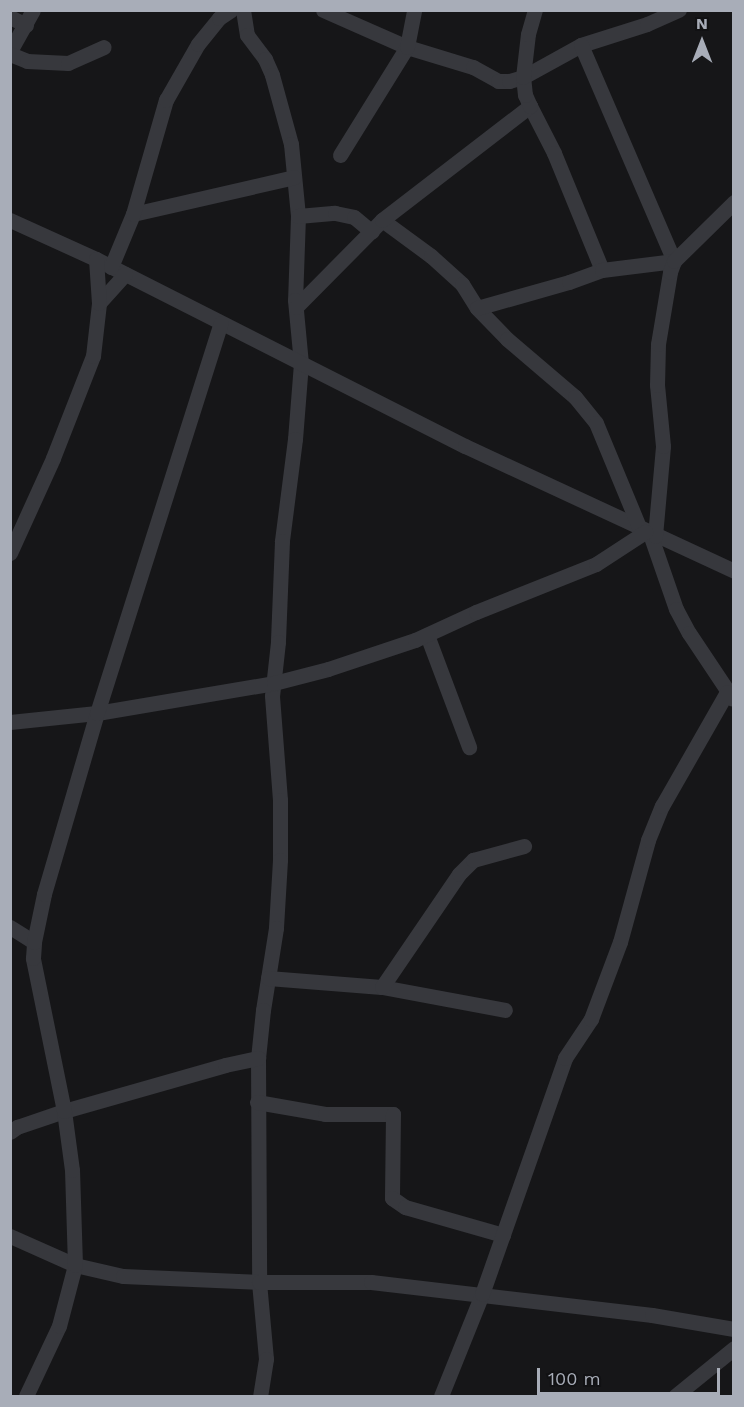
<!DOCTYPE html>
<html>
<head>
<meta charset="utf-8">
<style>
  body { margin:0 }
  #map { position:relative; width:744px; height:1407px; overflow:hidden; background:#161618; font-family:"Work Sans",sans-serif }
  div>[style] { position:absolute }
  .minor>* { height:15px; margin:-7.5px; padding:0 7.5px; transform-origin:7.5px; border-radius:7.5px; background:#37383d }
  span { translate:-50% -50%; white-space:nowrap; text-align:center; line-height:1.15; -webkit-text-stroke:6px #111113; paint-order:stroke }
  .frame { position:absolute; inset:0; border:12px solid #a8adb8; pointer-events:none }
  .north { position:absolute; left:672px; top:12px; width:60px; height:60px; -webkit-text-stroke:4px #111113; paint-order:stroke; rotate:0deg; font-size:16px; font-weight:700; line-height:24px; text-align:center; color:#a8adb8 }
  .north::after { content:''; display:block; margin:auto; width:21px; height:27px; background:#a8adb8; clip-path:polygon(50% 0,100% 100%,50% 72%,0 100%) }
  .scale { position:absolute; left:537px; top:1368px; width:183px; height:27px; box-sizing:border-box; border:3px solid #a8adb8; border-top:0; padding-left:8px; font-size:18px; line-height:21px; white-space:nowrap; color:#a8adb8; -webkit-text-stroke:4px #111113; paint-order:stroke }
</style>
</head>
<body>
<div id="map">
  <div class="minor">
    <div style="left:243px;top:10px;width:25px;rotate:81deg"></div>
    <div style="left:247px;top:35px;width:30px;rotate:53deg"></div>
    <div style="left:265px;top:59px;width:17px;rotate:66deg"></div>
    <div style="left:272px;top:75px;width:72px;rotate:74.6deg"></div>
    <div style="left:291px;top:144px;width:72px;rotate:84.4deg"></div>
    <div style="left:298px;top:216px;width:84px;rotate:92deg"></div>
    <div style="left:295px;top:300px;width:63px;rotate:84.6deg"></div>
    <div style="left:301px;top:363px;width:76px;rotate:94.5deg"></div>
    <div style="left:295px;top:439px;width:103px;rotate:97.3deg"></div>
    <div style="left:282px;top:541px;width:101px;rotate:92.3deg"></div>
    <div style="left:278px;top:642px;width:54px;rotate:96.3deg"></div>
    <div style="left:272px;top:696px;width:104px;rotate:85.6deg"></div>
    <div style="left:280px;top:800px;width:60px;rotate:90deg"></div>
    <div style="left:280px;top:860px;width:68px;rotate:93.4deg"></div>
    <div style="left:276px;top:928px;width:83px;rotate:99deg"></div>
    <div style="left:263px;top:1010px;width:48px;rotate:95.9deg"></div>
    <div style="left:258px;top:1058px;width:224px;rotate:89.7deg"></div>
    <div style="left:259px;top:1282px;width:77px;rotate:84.8deg"></div>
    <div style="left:266px;top:1359px;width:37px;rotate:99deg"></div>
    <div style="left:323px;top:10px;width:92px;rotate:23.8deg"></div>
    <div style="left:407px;top:47px;width:69px;rotate:16.9deg"></div>
    <div style="left:473px;top:67px;width:29px;rotate:29deg"></div>
    <div style="left:498px;top:81px;width:11px"></div>
    <div style="left:509px;top:81px;width:15px;rotate:-16deg"></div>
    <div style="left:523px;top:77px;width:66px;rotate:-28.9deg"></div>
    <div style="left:581px;top:45px;width:69px;rotate:-17.7deg"></div>
    <div style="left:647px;top:24px;width:35px;rotate:-24deg"></div>
    <div style="left:10px;top:17px;width:18px;rotate:27deg"></div>
    <div style="left:581px;top:45px;width:235px;rotate:66.7deg"></div>
    <div style="left:10px;top:51px;width:47px;rotate:-60.7deg"></div>
    <div style="left:10px;top:54px;width:18px;rotate:22deg"></div>
    <div style="left:27px;top:61px;width:41px;rotate:2.8deg"></div>
    <div style="left:68px;top:63px;width:39px;rotate:-24deg"></div>
    <div style="left:530px;top:106px;width:53px;rotate:62.9deg"></div>
    <div style="left:554px;top:153px;width:126px;rotate:67.7deg"></div>
    <div style="left:340px;top:155px;width:127px;rotate:-58.2deg"></div>
    <div style="left:407px;top:47px;width:38px;rotate:-79deg"></div>
    <div style="left:133px;top:214px;width:165px;rotate:-12.9deg"></div>
    <div style="left:298px;top:216px;width:37px;rotate:-5deg"></div>
    <div style="left:335px;top:213px;width:19px;rotate:12deg"></div>
    <div style="left:354px;top:217px;width:23px;rotate:40deg"></div>
    <div style="left:10px;top:220px;width:94px;rotate:24.4deg"></div>
    <div style="left:96px;top:259px;width:414px;rotate:26.9deg"></div>
    <div style="left:465px;top:446px;width:297px;rotate:24.9deg"></div>
    <div style="left:382px;top:220px;width:61px;rotate:36.3deg"></div>
    <div style="left:431px;top:256px;width:42px;rotate:42.1deg"></div>
    <div style="left:462px;top:284px;width:28px;rotate:58deg"></div>
    <div style="left:477px;top:308px;width:43px;rotate:45.9deg"></div>
    <div style="left:507px;top:339px;width:89px;rotate:40.5deg"></div>
    <div style="left:575px;top:397px;width:33px;rotate:51deg"></div>
    <div style="left:596px;top:423px;width:115px;rotate:67.5deg"></div>
    <div style="left:111px;top:267px;width:57px;rotate:-67.5deg"></div>
    <div style="left:133px;top:214px;width:119px;rotate:-73.9deg"></div>
    <div style="left:166px;top:100px;width:64px;rotate:-60.3deg"></div>
    <div style="left:198px;top:44px;width:33px;rotate:-51deg"></div>
    <div style="left:219px;top:18px;width:14px;rotate:-34deg"></div>
    <div style="left:99px;top:303px;width:39px;rotate:-48deg"></div>
    <div style="left:296px;top:307px;width:122px;rotate:-45.3deg"></div>
    <div style="left:382px;top:220px;width:187px;rotate:-37.6deg"></div>
    <div style="left:530px;top:106px;width:12px;rotate:-114deg"></div>
    <div style="left:525px;top:95px;width:18px;rotate:-96deg"></div>
    <div style="left:523px;top:77px;width:43px;rotate:-83.4deg"></div>
    <div style="left:528px;top:34px;width:25px;rotate:-74deg"></div>
    <div style="left:477px;top:308px;width:96px;rotate:-15.8deg"></div>
    <div style="left:569px;top:282px;width:35px;rotate:-20deg"></div>
    <div style="left:602px;top:270px;width:73px;rotate:-7.1deg"></div>
    <div style="left:650px;top:534px;width:79px;rotate:70.9deg"></div>
    <div style="left:676px;top:609px;width:27px;rotate:62deg"></div>
    <div style="left:689px;top:633px;width:79px;rotate:56.3deg"></div>
    <div style="left:655px;top:536px;width:90px;rotate:-84.9deg"></div>
    <div style="left:663px;top:446px;width:61px;rotate:-95.6deg"></div>
    <div style="left:657px;top:385px;width:41px;rotate:-88.6deg"></div>
    <div style="left:658px;top:344px;width:73px;rotate:-80.5deg"></div>
    <div style="left:670px;top:272px;width:12px;rotate:-70deg"></div>
    <div style="left:674px;top:261px;width:84px;rotate:-44.5deg"></div>
    <div style="left:10px;top:553px;width:104px;rotate:-65.6deg"></div>
    <div style="left:53px;top:458px;width:110px;rotate:-68.6deg"></div>
    <div style="left:93px;top:356px;width:53px;rotate:-83.5deg"></div>
    <div style="left:99px;top:303px;width:44px;rotate:-93.9deg"></div>
    <div style="left:427px;top:635px;width:120px;rotate:69.4deg"></div>
    <div style="left:10px;top:722px;width:87px;rotate:-5.9deg"></div>
    <div style="left:97px;top:713px;width:180px;rotate:-9.6deg"></div>
    <div style="left:274px;top:683px;width:56px;rotate:-14.5deg"></div>
    <div style="left:328px;top:669px;width:92px;rotate:-18.4deg"></div>
    <div style="left:415px;top:640px;width:67px;rotate:-24.7deg"></div>
    <div style="left:476px;top:612px;width:129px;rotate:-21.8deg"></div>
    <div style="left:596px;top:564px;width:59px;rotate:-33.1deg"></div>
    <div style="left:10px;top:927px;width:28px;rotate:32deg"></div>
    <div style="left:268px;top:978px;width:114px;rotate:4.5deg"></div>
    <div style="left:382px;top:987px;width:125px;rotate:10.6deg"></div>
    <div style="left:382px;top:987px;width:137px;rotate:-55.7deg"></div>
    <div style="left:459px;top:874px;width:20px;rotate:-45deg"></div>
    <div style="left:473px;top:860px;width:53px;rotate:-15.4deg"></div>
    <div style="left:257px;top:1102px;width:69px;rotate:10deg"></div>
    <div style="left:325px;top:1114px;width:68px"></div>
    <div style="left:393px;top:1114px;width:84px;rotate:90.7deg"></div>
    <div style="left:392px;top:1198px;width:16px;rotate:35deg"></div>
    <div style="left:405px;top:1207px;width:102px;rotate:15.9deg"></div>
    <div style="left:10px;top:1132px;width:9px;rotate:-36deg"></div>
    <div style="left:17px;top:1127px;width:50px;rotate:-18.8deg"></div>
    <div style="left:64px;top:1111px;width:167px;rotate:-15.9deg"></div>
    <div style="left:225px;top:1065px;width:34px;rotate:-12deg"></div>
    <div style="left:10px;top:1236px;width:71px;rotate:24deg"></div>
    <div style="left:75px;top:1265px;width:49px;rotate:12.9deg"></div>
    <div style="left:123px;top:1276px;width:136px;rotate:2.5deg"></div>
    <div style="left:259px;top:1282px;width:112px"></div>
    <div style="left:371px;top:1282px;width:283px;rotate:6.7deg"></div>
    <div style="left:652px;top:1315px;width:83px;rotate:9.7deg"></div>
    <div style="left:26px;top:1396px;width:77px;rotate:-64.8deg"></div>
    <div style="left:59px;top:1326px;width:63px;rotate:-75.3deg"></div>
    <div style="left:75px;top:1265px;width:95px;rotate:-91.8deg"></div>
    <div style="left:72px;top:1170px;width:60px;rotate:-97.7deg"></div>
    <div style="left:64px;top:1111px;width:156px;rotate:-101.5deg"></div>
    <div style="left:33px;top:958px;width:16px;rotate:-86deg"></div>
    <div style="left:34px;top:942px;width:49px;rotate:-78.2deg"></div>
    <div style="left:44px;top:894px;width:189px;rotate:-73.7deg"></div>
    <div style="left:97px;top:713px;width:409px;rotate:-72.4deg"></div>
    <div style="left:441px;top:1396px;width:110px;rotate:-68.1deg"></div>
    <div style="left:482px;top:1294px;width:250px;rotate:-70.6deg"></div>
    <div style="left:565px;top:1058px;width:47px;rotate:-56.3deg"></div>
    <div style="left:591px;top:1019px;width:82px;rotate:-69.4deg"></div>
    <div style="left:620px;top:942px;width:106px;rotate:-74.6deg"></div>
    <div style="left:648px;top:840px;width:37px;rotate:-68deg"></div>
    <div style="left:662px;top:806px;width:131px;rotate:-60.3deg"></div>
    <div style="left:675px;top:1396px;width:76px;rotate:-39.1deg"></div>
  </div>
  <div class="frame"></div>
  <div class="north">N</div>
  <div class="scale">100 m</div>
</div>
</body>
</html>
